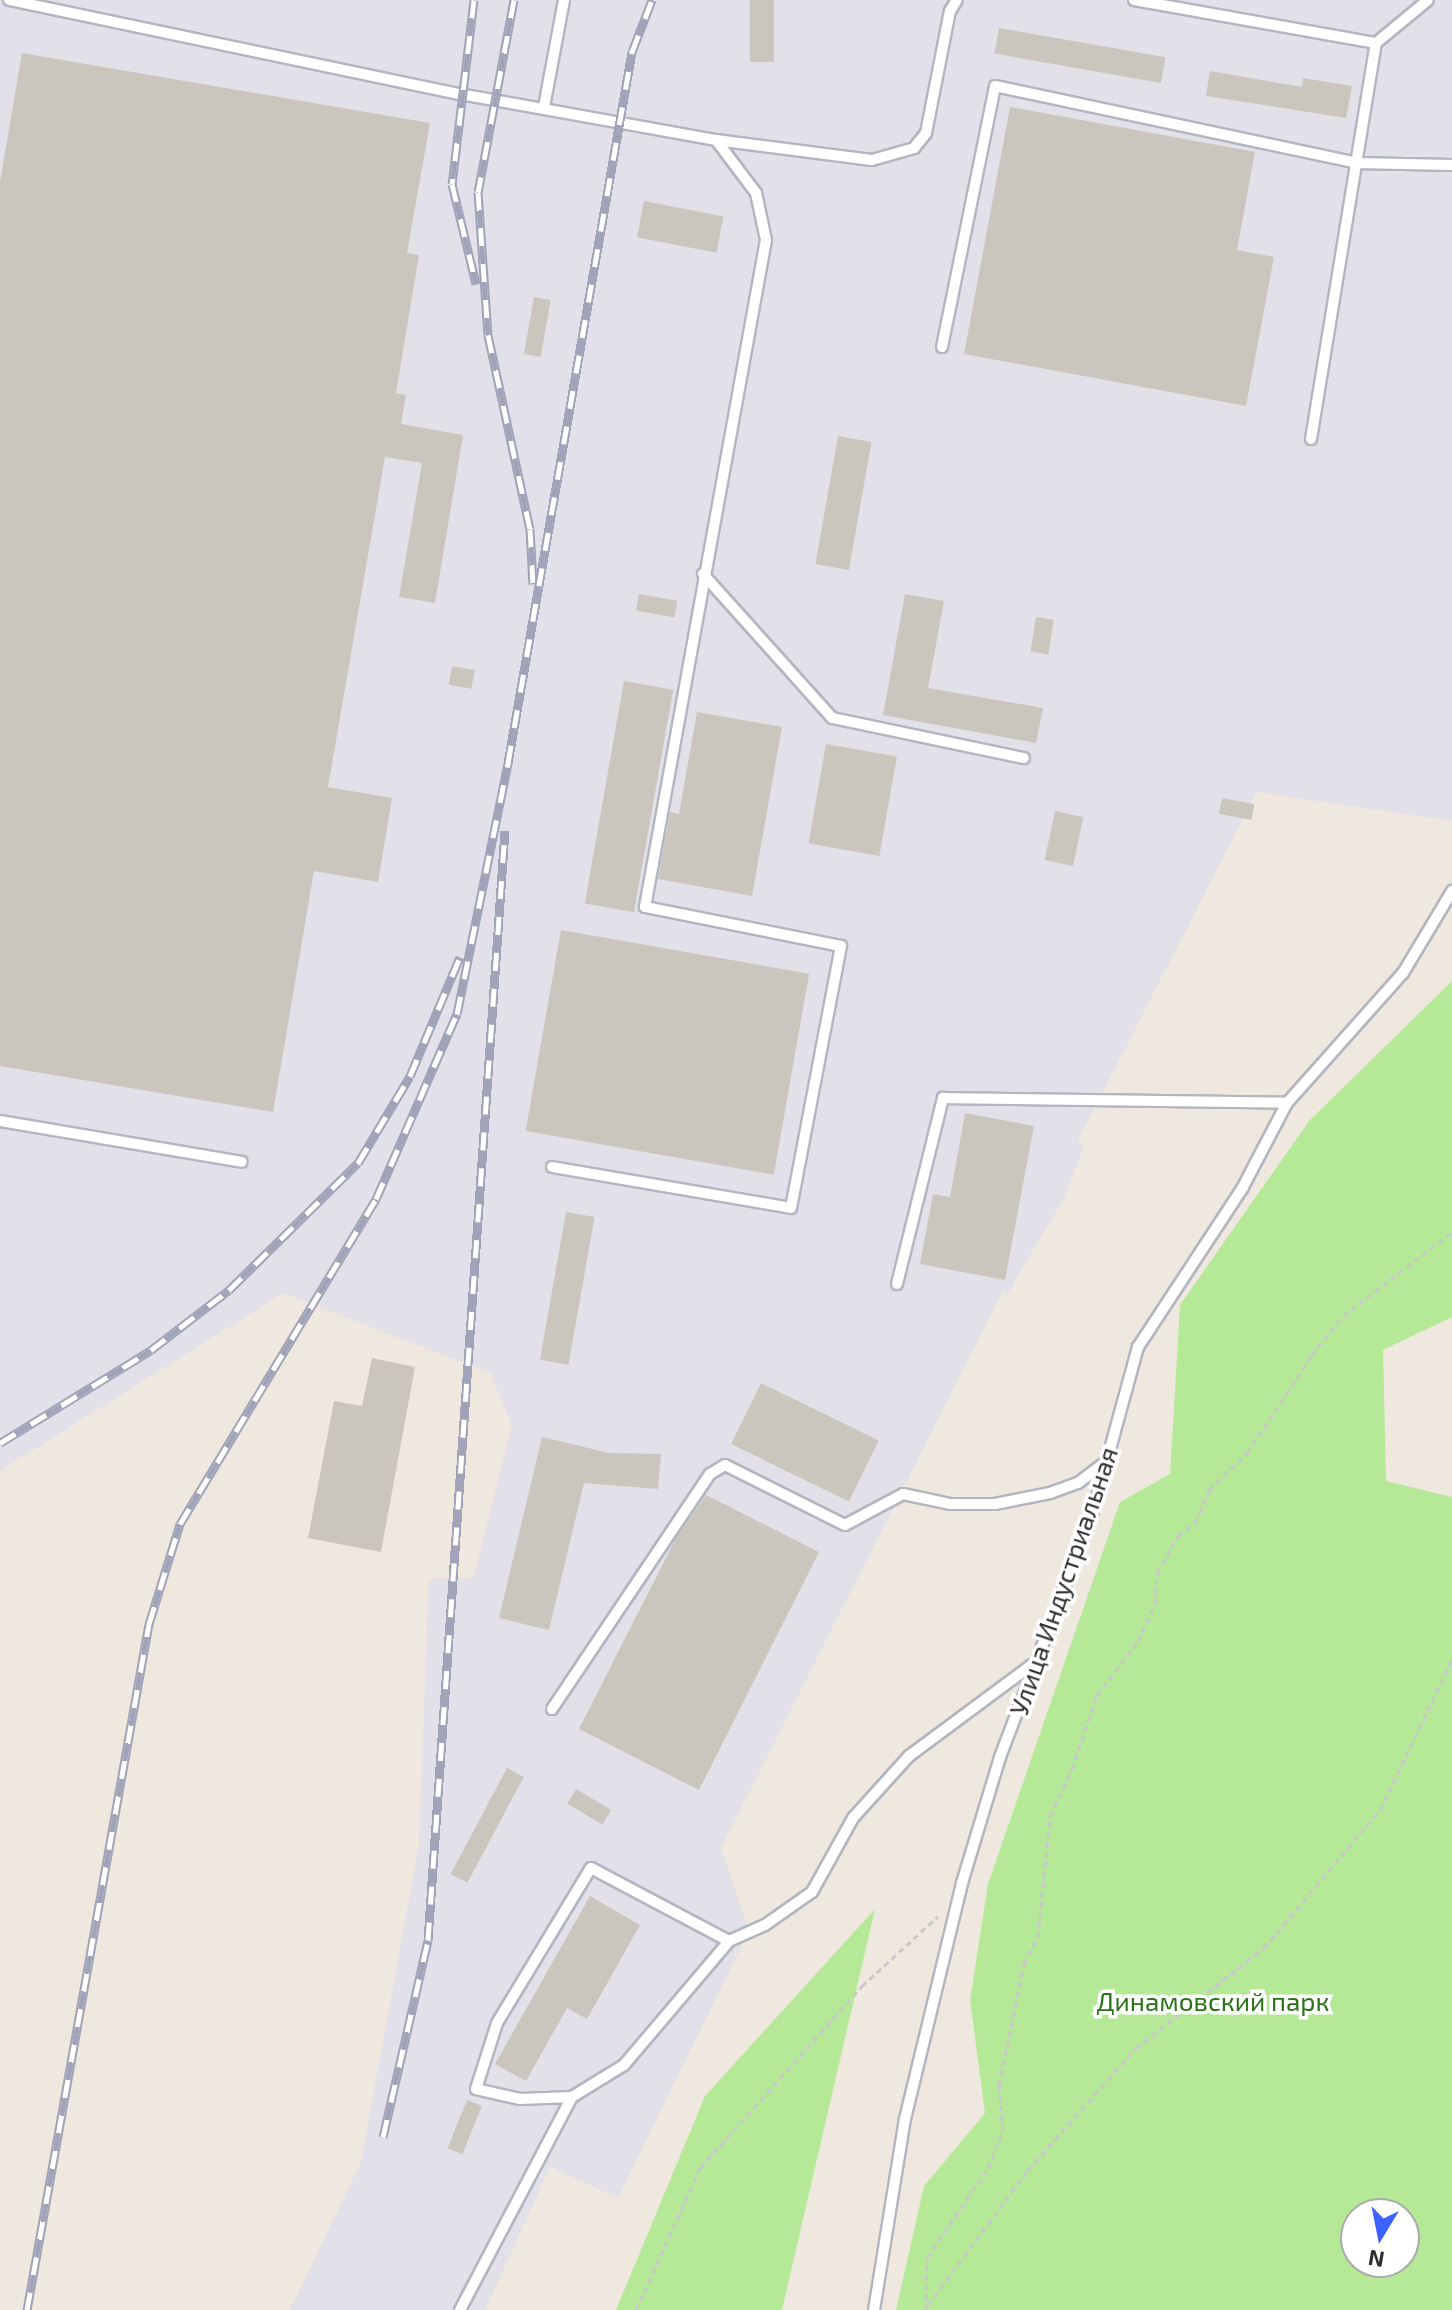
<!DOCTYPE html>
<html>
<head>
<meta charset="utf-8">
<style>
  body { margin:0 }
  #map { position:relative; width:1452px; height:2310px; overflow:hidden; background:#efe8df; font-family:"Exo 2",sans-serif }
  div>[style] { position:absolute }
  .industrial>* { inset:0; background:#e2e0e8 }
  .green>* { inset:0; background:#b5e998 }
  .building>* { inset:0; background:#cbc6bd; transform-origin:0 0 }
  .path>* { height:3px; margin-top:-1.5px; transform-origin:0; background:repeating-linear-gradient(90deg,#c8c8c8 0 6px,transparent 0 10px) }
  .roads { filter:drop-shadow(2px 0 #b3b6c1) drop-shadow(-2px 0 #b3b6c1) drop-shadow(0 2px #b3b6c1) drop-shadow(0 -2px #b3b6c1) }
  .lane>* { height:10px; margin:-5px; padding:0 5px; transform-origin:5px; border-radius:5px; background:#fff }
  .rail>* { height:9px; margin-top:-4.5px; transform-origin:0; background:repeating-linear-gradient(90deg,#fff 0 18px,#a1a4b9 0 36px); box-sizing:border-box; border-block:2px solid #a1a4b9 }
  span { translate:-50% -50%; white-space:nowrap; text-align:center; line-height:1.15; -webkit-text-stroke:7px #fff; paint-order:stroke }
  .street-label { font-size:26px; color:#2d2d2d }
  .park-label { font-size:26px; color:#2a7216 }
  .north { position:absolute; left:1340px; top:2198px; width:80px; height:80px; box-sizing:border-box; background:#fff; border:2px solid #ababab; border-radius:50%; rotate:190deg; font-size:22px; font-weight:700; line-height:32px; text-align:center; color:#2d2d2d }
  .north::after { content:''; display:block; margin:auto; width:28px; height:36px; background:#3c63ff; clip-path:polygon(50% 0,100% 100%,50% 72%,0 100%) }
</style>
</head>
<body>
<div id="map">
  <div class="industrial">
    <div style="clip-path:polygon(0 0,1452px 0,1452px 821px,1257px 792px,1078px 1140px,1084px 1147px,1064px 1198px,1008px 1293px,1003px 1291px,721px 1848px,749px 1931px,618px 2198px,550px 2167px,485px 2310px,290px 2310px,361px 2162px,419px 1844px,429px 1579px,474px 1577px,512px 1425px,490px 1373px,283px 1293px,0 1471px)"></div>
  </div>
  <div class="green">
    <div style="clip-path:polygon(evenodd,1452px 981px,1452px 1317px,1383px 1350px,1386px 1481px,1452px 1497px,1452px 2310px,896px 2310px,924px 2186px,985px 2113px,970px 2000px,988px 1884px,1120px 1502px,1170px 1474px,1180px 1305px,1309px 1121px,1452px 981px,1404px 2214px,1404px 2262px,1356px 2262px,1356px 2214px,1404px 2214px)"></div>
    <div style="clip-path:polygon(875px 1909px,782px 2310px,616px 2310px,705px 2096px)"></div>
  </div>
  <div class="building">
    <div style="left:750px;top:0;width:24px;height:62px"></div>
    <div style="left:999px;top:28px;width:169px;height:26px;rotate:10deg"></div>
    <div style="clip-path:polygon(22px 53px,430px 123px,407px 253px,419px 255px,396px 393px,406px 395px,401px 424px,463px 435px,435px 603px,399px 597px,422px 463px,385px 457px,328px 787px,392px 798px,378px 882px,314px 871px,273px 1112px,0 1066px,0 182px)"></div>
    <div style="clip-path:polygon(1210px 71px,1302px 87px,1303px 78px,1352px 86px,1346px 118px,1206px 96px)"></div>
    <div style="clip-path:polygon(1010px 107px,1255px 152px,1237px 250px,1274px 257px,1246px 406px,964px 354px)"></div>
    <div style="left:644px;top:201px;width:81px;height:37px;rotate:11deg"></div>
    <div style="left:534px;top:297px;width:17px;height:58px;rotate:10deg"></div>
    <div style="left:838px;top:436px;width:34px;height:130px;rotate:10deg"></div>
    <div style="left:639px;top:594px;width:39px;height:17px;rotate:10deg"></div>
    <div style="clip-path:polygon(905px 594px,944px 601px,928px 688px,1043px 708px,1036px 743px,883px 715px)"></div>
    <div style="left:1036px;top:617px;width:18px;height:35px;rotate:9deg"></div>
    <div style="left:452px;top:666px;width:23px;height:19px;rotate:10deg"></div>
    <div style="left:624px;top:681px;width:50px;height:226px;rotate:10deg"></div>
    <div style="clip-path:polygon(697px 712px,782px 727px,752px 896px,658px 879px,670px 812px,679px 814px)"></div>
    <div style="left:826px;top:744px;width:72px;height:101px;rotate:10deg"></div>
    <div style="left:1222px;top:798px;width:33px;height:16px;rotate:11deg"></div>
    <div style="left:1055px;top:811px;width:29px;height:50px;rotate:12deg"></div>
    <div style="left:561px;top:930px;width:252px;height:204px;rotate:10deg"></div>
    <div style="clip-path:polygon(965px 1113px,1034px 1126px,1005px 1280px,920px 1264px,933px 1194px,950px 1197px)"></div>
    <div style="left:566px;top:1212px;width:29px;height:150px;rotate:10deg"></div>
    <div style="clip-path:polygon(372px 1358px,415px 1367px,381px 1552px,308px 1538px,334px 1401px,362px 1406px)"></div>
    <div style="left:761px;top:1383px;width:131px;height:68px;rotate:26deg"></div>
    <div style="clip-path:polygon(542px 1437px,609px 1453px,661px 1454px,658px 1489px,584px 1483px,549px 1630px,499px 1618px)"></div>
    <div style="clip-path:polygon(706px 1495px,819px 1552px,699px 1790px,579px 1729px,675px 1540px)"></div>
    <div style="left:507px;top:1768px;width:19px;height:120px;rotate:28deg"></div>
    <div style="left:576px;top:1789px;width:41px;height:17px;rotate:31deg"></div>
    <div style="clip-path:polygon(590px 1896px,640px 1925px,587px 2019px,567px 2008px,526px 2081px,495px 2064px)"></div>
    <div style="left:467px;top:2100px;width:16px;height:52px;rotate:22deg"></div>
  </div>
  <div class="path">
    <div style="left:928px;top:2305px;width:168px;rotate:-53.5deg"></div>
    <div style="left:1028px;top:2170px;width:163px;rotate:-48.5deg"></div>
    <div style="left:1136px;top:2048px;width:162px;rotate:-38deg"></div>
    <div style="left:1264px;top:1948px;width:180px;rotate:-50deg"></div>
    <div style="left:1380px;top:1810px;width:166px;rotate:-64.4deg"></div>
    <div style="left:636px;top:2310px;width:156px;rotate:-65.7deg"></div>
    <div style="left:700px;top:2168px;width:244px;rotate:-48.3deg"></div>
    <div style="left:862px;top:1986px;width:103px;rotate:-42.6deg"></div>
    <div style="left:926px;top:2310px;width:52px;rotate:-88.9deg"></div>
    <div style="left:927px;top:2258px;width:109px;rotate:-55.9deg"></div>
    <div style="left:988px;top:2168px;width:41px;rotate:-68.5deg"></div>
    <div style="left:1003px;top:2130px;width:45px;rotate:-95.1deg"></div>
    <div style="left:999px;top:2085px;width:124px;rotate:-78.3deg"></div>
    <div style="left:1024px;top:1964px;width:30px;rotate:-63deg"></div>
    <div style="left:1038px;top:1937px;width:122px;rotate:-84.3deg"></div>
    <div style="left:1050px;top:1816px;width:52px;rotate:-64.9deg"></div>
    <div style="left:1072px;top:1769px;width:78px;rotate:-71.3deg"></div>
    <div style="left:1097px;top:1695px;width:68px;rotate:-52.8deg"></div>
    <div style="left:1138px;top:1641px;width:41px;rotate:-65.3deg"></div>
    <div style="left:1155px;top:1604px;width:31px;rotate:-86deg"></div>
    <div style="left:1157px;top:1573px;width:43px;rotate:-60.4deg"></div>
    <div style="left:1178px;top:1536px;width:22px;rotate:-39deg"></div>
    <div style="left:1195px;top:1522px;width:35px;rotate:-66deg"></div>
    <div style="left:1209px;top:1490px;width:53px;rotate:-44.2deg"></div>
    <div style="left:1247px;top:1453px;width:118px;rotate:-56.4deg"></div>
    <div style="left:1312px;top:1355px;width:50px;rotate:-51.5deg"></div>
    <div style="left:1343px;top:1316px;width:138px;rotate:-37.6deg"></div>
  </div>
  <div class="roads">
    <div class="lane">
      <div style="left:9px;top:0;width:461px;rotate:11.8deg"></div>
      <div style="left:460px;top:94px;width:260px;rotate:10.2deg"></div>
      <div style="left:716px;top:140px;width:157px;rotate:7.3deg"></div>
      <div style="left:872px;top:160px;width:44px;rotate:-15.9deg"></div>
      <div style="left:914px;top:148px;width:19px;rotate:-51deg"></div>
      <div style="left:926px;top:133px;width:124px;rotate:-78.9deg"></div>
      <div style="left:950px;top:11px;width:13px;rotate:-58deg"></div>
      <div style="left:1134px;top:0;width:246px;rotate:10.1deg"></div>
      <div style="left:1376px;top:43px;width:67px;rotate:-39.6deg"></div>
      <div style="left:544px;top:107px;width:109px;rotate:-79.4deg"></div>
      <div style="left:942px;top:347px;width:266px;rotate:-78.5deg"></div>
      <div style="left:995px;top:86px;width:369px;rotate:12deg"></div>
      <div style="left:1356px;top:163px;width:96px;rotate:1.2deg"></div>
      <div style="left:1311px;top:439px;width:401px;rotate:-80.7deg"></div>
      <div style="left:703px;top:574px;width:193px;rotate:48.1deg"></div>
      <div style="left:832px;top:718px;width:196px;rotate:11.8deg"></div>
      <div style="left:0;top:1121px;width:245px;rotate:9.6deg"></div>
      <div style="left:552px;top:1167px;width:242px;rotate:9.7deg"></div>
      <div style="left:791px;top:1208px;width:267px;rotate:-79.2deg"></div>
      <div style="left:841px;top:946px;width:200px;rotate:-168.7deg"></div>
      <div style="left:645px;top:907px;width:678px;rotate:-79.72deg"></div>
      <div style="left:766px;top:240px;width:48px;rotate:-102deg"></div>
      <div style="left:756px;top:193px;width:66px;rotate:-127deg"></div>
      <div style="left:897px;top:1284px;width:192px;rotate:-76.1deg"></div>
      <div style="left:943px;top:1098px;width:344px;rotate:0.8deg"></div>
      <div style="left:552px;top:1709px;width:283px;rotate:-56.1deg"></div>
      <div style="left:710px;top:1474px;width:17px;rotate:-31deg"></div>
      <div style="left:725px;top:1465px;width:134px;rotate:26.6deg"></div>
      <div style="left:845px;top:1525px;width:66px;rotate:-28.1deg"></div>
      <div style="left:903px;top:1494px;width:49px;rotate:11.8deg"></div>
      <div style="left:951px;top:1504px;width:44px"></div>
      <div style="left:995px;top:1504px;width:56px;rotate:-11.3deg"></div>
      <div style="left:1050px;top:1493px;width:30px;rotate:-20deg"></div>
      <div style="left:1078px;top:1483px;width:36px;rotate:-37deg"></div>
      <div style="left:572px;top:2097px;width:52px;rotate:177.8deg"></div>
      <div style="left:520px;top:2099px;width:45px;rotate:-167.2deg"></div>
      <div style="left:476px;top:2089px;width:69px;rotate:-72.3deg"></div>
      <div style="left:497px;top:2023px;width:181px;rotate:-58.8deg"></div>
      <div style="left:591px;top:1868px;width:156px;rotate:27.9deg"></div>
      <div style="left:729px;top:1941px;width:39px;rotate:-24deg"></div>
      <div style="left:765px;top:1925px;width:57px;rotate:-35.1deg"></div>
      <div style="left:812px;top:1892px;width:85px;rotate:-61deg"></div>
      <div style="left:853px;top:1818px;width:84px;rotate:-47.9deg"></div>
      <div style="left:909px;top:1756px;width:159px;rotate:-36.6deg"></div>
      <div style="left:460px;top:2310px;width:241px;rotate:-62.3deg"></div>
      <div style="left:572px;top:2097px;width:61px;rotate:-31.6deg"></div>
      <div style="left:624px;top:2065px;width:162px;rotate:-49.7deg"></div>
      <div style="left:874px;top:2310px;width:193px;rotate:-80.8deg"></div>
      <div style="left:905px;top:2119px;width:243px;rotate:-76.4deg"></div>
      <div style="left:962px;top:1883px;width:132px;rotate:-73.2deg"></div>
      <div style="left:1000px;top:1757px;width:259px;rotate:-69.2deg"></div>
      <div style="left:1092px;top:1515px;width:174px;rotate:-74.7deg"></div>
      <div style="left:1138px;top:1347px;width:191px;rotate:-56.7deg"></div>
      <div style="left:1243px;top:1187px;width:95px;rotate:-62.4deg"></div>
      <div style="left:1287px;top:1103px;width:174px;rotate:-48.3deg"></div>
      <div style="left:1403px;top:973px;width:96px;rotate:-59.1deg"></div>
    </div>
  </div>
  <div class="rail">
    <div style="left:474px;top:0;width:185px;rotate:96.8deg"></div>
    <div style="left:452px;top:184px;width:103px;rotate:76.5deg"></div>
    <div style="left:514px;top:0;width:195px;rotate:100.6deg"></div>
    <div style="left:478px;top:192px;width:143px;rotate:86deg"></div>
    <div style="left:488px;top:335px;width:198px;rotate:77.8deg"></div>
    <div style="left:530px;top:529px;width:55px;rotate:86.9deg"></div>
    <div style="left:0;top:1443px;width:177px;rotate:-31.6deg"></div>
    <div style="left:151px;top:1350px;width:98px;rotate:-37.6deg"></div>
    <div style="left:229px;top:1290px;width:181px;rotate:-44.6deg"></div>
    <div style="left:358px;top:1163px;width:101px;rotate:-59.1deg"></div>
    <div style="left:410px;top:1076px;width:129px;rotate:-67.2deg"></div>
    <div style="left:383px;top:2137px;width:202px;rotate:-77.1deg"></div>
    <div style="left:428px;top:1940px;width:1112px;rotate:-86.03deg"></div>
    <div style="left:27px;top:2310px;width:697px;rotate:-79.92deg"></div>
    <div style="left:149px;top:1624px;width:105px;rotate:-72.8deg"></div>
    <div style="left:180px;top:1524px;width:380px;rotate:-58.9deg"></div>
    <div style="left:376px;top:1199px;width:202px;rotate:-66.4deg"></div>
    <div style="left:457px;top:1014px;width:256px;rotate:-78.5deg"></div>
    <div style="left:508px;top:763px;width:722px;rotate:-80.11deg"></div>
    <div style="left:632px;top:52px;width:56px;rotate:-69deg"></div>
  </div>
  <div class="street-label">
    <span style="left:1063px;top:1581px;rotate:-71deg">Улица Индустриальная</span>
  </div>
  <div class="park-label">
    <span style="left:1213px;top:2001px">Динамовский парк</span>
  </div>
  <div class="north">N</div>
</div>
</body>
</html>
